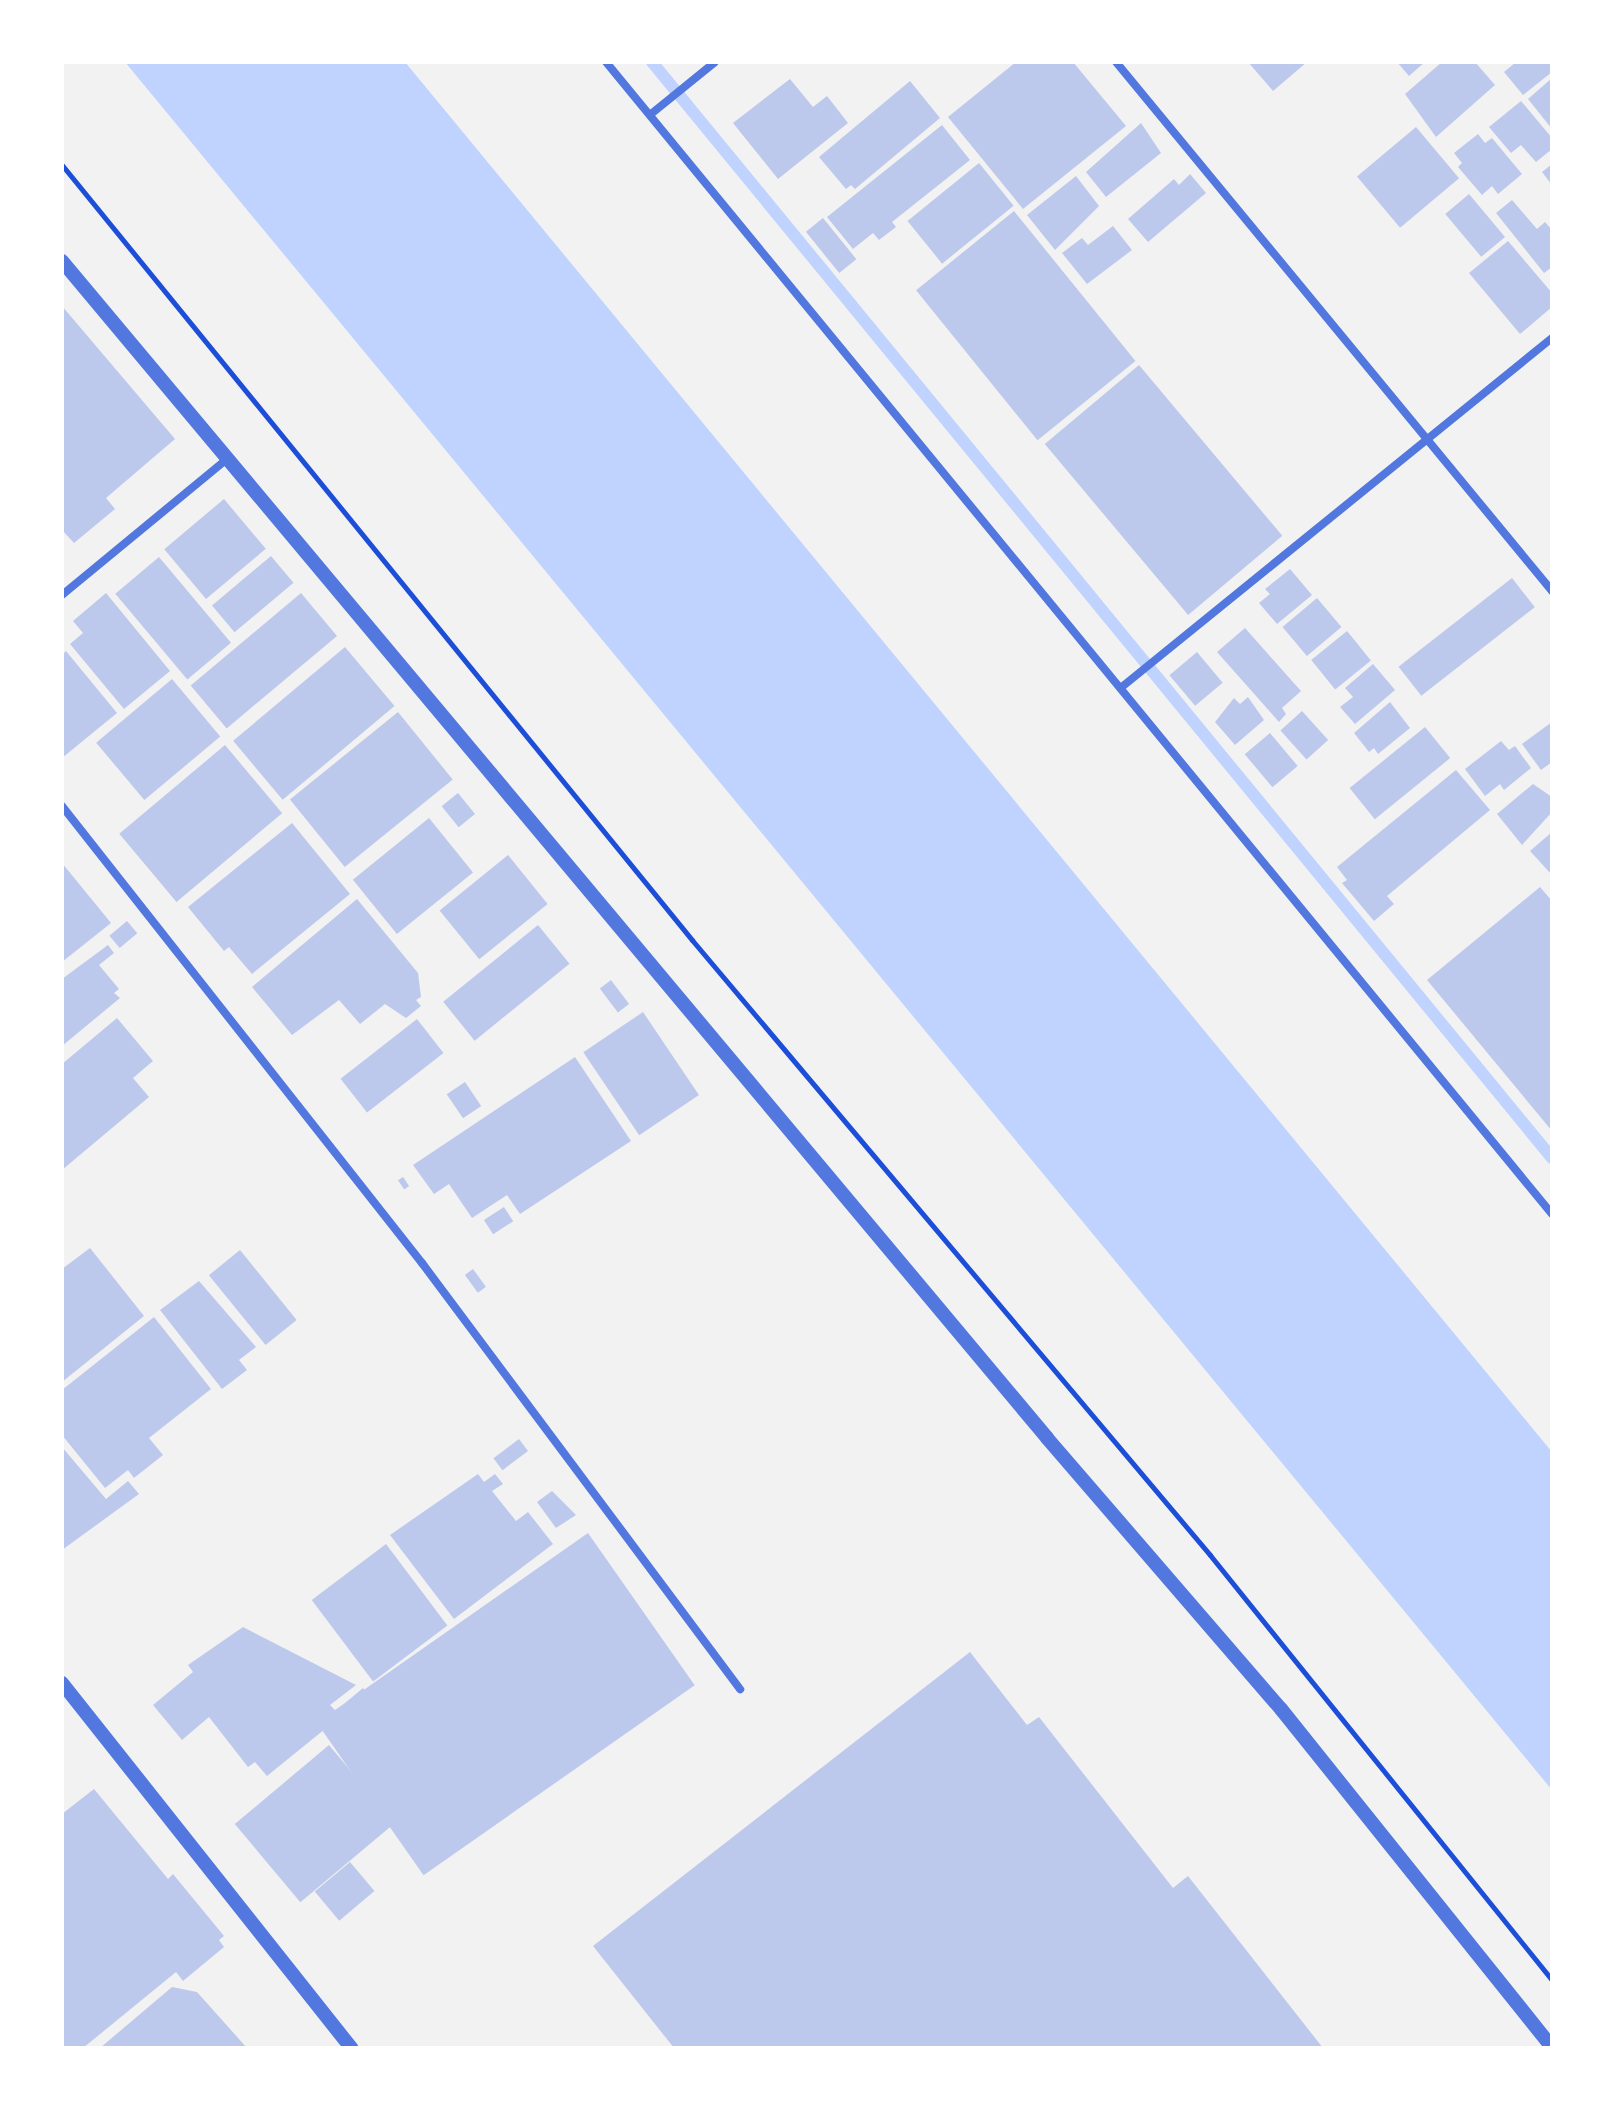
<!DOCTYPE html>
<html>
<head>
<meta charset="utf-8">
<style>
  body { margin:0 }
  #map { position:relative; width:1614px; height:2110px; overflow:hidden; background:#f2f2f2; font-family:Ubuntu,sans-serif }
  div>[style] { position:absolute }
  .water>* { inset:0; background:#bfd3fe }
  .stream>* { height:12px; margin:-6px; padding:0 6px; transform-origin:6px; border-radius:6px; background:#bfd3fe }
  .building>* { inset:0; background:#bdc9ec; transform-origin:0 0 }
  .path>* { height:5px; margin:-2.5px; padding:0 2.5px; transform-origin:2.5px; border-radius:2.5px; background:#1d4ed8 }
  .minor>* { height:8px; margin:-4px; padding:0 4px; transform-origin:4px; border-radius:4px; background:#5277de }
  .tertiary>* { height:14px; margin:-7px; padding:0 7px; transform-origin:7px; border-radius:7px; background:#5277de }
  span { translate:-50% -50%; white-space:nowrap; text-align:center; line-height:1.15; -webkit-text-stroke:6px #fff; paint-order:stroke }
  .frame { position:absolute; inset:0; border:64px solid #fff; pointer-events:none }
</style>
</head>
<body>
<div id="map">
  <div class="water">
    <div style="clip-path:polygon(125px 62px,405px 62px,1552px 1452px,1552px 1790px)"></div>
  </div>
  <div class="stream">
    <div style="left:652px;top:62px;width:1418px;rotate:50.61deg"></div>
  </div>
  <div class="building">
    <div style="clip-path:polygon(1016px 62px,1073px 62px,1126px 126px,1023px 209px,948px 117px)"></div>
    <div style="clip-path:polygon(1248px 62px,1307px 62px,1273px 91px)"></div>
    <div style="clip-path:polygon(1397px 62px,1425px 62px,1409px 76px)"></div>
    <div style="clip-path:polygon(1442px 62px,1475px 62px,1495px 85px,1436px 137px,1405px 94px)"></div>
    <div style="clip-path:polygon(1516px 62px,1552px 62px,1552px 72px,1523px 95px,1504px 72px)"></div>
    <div style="clip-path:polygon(1552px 78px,1552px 129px,1528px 99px)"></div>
    <div style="clip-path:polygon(790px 79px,813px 107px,827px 96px,848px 123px,778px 179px,733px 123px)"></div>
    <div style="clip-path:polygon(910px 81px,940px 118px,855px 189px,851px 185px,846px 189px,819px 157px)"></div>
    <div style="clip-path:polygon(1521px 101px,1552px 138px,1552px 149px,1536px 162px,1521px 145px,1511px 153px,1489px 127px)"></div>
    <div style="clip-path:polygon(1141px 123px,1161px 153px,1106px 197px,1086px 172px)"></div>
    <div style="clip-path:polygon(942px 125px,970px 160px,892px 222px,896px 227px,879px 240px,873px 233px,853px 249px,827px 217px)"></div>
    <div style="left:1416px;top:127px;width:67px;height:77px;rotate:50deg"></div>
    <div style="clip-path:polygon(1478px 134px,1485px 143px,1492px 138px,1522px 174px,1498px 194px,1492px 186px,1482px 195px,1458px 167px,1462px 163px,1454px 153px)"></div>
    <div style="left:979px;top:163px;width:55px;height:92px;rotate:51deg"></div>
    <div style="clip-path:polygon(1552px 164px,1552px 185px,1542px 172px)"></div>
    <div style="clip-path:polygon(1190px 174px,1206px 193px,1148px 242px,1128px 219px,1174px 179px,1179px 185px)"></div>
    <div style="clip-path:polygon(1076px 176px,1099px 206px,1055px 250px,1027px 215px)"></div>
    <div style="left:1469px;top:194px;width:56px;height:31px;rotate:50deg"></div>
    <div style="clip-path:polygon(1512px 200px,1537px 229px,1545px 222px,1552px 230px,1552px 267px,1544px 273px,1496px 213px)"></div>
    <div style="left:1014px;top:211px;width:193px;height:126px;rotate:51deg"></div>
    <div style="left:823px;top:218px;width:53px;height:22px;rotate:51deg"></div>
    <div style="clip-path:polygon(1113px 226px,1132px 250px,1087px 284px,1062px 253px,1082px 238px,1088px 245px)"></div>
    <div style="clip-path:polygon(1508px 241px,1552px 293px,1552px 307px,1520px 334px,1469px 273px)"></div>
    <div style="clip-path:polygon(62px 306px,175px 439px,106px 498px,115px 509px,74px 543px,62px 530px)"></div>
    <div style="left:1139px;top:365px;width:223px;height:123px;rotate:50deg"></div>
    <div style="left:224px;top:499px;width:65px;height:78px;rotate:50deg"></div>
    <div style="left:271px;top:556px;width:35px;height:77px;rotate:50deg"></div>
    <div style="left:159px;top:557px;width:112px;height:57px;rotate:50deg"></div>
    <div style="clip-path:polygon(1290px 569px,1312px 595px,1277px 624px,1259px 603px,1270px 594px,1265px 589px)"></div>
    <div style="left:1512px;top:578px;width:37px;height:144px;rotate:52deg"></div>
    <div style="clip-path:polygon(106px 593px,170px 671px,124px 709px,70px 644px,83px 633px,73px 621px)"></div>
    <div style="left:301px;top:593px;width:56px;height:144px;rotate:50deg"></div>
    <div style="left:1317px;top:598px;width:38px;height:45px;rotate:50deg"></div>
    <div style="clip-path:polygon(1245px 628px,1301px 691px,1282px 708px,1286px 714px,1279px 722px,1217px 652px)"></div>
    <div style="left:1347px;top:631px;width:38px;height:46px;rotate:51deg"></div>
    <div style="left:345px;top:647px;width:77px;height:146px;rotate:50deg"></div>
    <div style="clip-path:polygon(66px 651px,117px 713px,62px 758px,62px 655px)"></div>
    <div style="left:1197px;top:652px;width:40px;height:36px;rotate:50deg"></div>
    <div style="clip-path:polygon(1373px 664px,1395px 690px,1355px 724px,1340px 707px,1353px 697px,1345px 688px)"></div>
    <div style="left:172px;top:679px;width:75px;height:99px;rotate:50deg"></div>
    <div style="clip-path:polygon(1248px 697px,1264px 720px,1235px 745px,1215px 722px,1234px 698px,1240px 704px)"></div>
    <div style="clip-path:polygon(1390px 702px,1410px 728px,1378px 754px,1374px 748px,1369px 752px,1354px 733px)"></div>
    <div style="left:1302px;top:711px;width:39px;height:29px;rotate:48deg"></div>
    <div style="left:398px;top:712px;width:87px;height:139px;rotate:51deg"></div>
    <div style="clip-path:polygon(1552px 722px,1552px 762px,1541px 770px,1522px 744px)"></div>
    <div style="left:1425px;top:727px;width:40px;height:97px;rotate:51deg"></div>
    <div style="left:1270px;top:733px;width:43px;height:33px;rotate:50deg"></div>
    <div style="clip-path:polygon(1501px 741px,1509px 750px,1515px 746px,1531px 768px,1504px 790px,1500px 784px,1485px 796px,1465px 769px)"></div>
    <div style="left:225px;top:745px;width:89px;height:138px;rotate:50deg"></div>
    <div style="clip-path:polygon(1456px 770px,1490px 810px,1387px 896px,1394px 904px,1374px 921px,1342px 883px,1347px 880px,1337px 867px)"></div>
    <div style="clip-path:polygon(1533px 784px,1552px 797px,1552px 812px,1522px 845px,1497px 814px)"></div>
    <div style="left:458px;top:793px;width:27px;height:21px;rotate:51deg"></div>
    <div style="left:429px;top:818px;width:70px;height:98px;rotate:51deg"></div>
    <div style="clip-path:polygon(292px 823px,350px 894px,252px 974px,229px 947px,224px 951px,188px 907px)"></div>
    <div style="clip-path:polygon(1552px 832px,1552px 875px,1530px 851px)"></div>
    <div style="left:508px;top:855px;width:63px;height:88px;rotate:51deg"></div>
    <div style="clip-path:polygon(62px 863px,111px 923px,62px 962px)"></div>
    <div style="clip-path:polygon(1540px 887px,1552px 901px,1552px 1131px,1427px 980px)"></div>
    <div style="clip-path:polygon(357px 899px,418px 973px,421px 997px,416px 1000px,421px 1006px,406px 1018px,385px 1004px,360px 1024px,339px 1000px,292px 1035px,252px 987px)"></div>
    <div style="left:127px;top:921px;width:16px;height:23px;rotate:50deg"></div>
    <div style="left:538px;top:925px;width:50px;height:122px;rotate:51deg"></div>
    <div style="clip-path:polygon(108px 945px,114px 953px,99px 965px,119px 989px,114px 993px,120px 998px,62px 1046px,62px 979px)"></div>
    <div style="left:611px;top:980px;width:30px;height:14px;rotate:53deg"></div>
    <div style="left:643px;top:1012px;width:100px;height:72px;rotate:56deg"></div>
    <div style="clip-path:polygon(117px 1018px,153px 1061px,133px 1078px,149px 1097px,62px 1170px,62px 1064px)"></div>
    <div style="left:417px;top:1019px;width:43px;height:97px;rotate:52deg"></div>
    <div style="clip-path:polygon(575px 1057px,631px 1141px,520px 1214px,507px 1195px,472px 1218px,449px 1184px,434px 1194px,413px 1165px)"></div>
    <div style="left:465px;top:1082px;width:29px;height:22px;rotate:56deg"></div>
    <div style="left:403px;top:1177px;width:11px;height:6px;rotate:56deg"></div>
    <div style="left:504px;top:1207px;width:17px;height:24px;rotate:57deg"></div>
    <div style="clip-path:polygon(90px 1248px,144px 1316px,62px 1382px,62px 1269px)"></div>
    <div style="left:240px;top:1250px;width:90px;height:40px;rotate:51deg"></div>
    <div style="left:473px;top:1269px;width:22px;height:10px;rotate:54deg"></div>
    <div style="clip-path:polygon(199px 1281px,256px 1347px,239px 1360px,247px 1370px,222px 1389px,160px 1310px)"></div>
    <div style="clip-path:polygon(154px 1317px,211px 1389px,149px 1438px,163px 1455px,134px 1478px,128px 1470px,105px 1488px,62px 1435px,62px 1390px)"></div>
    <div style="left:519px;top:1439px;width:15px;height:32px;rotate:53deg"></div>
    <div style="clip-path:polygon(62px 1447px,106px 1499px,128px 1481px,139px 1494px,62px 1550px)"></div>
    <div style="clip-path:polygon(478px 1474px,484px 1482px,495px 1474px,503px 1484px,492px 1491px,516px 1521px,528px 1512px,553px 1544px,454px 1619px,390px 1535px)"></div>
    <div style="clip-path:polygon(552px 1491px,576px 1515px,556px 1528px,537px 1502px)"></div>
    <div style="left:588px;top:1533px;width:186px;height:331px;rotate:55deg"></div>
    <div style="left:386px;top:1544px;width:102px;height:93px;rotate:53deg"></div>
    <div style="clip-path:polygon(243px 1627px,356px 1685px,330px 1705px,341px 1716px,267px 1776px,255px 1762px,248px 1767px,209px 1717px,182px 1740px,153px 1705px,193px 1672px,188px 1665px)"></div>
    <div style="clip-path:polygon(970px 1652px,1027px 1725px,1039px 1717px,1173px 1888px,1188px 1876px,1323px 2048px,674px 2048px,593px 1946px)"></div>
    <div style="left:363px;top:1688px;width:8px;height:24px;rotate:50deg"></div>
    <div style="left:329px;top:1745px;width:102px;height:123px;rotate:50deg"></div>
    <div style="clip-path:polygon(94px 1789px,168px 1879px,173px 1874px,224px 1936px,219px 1940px,224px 1947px,183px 1981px,176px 1972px,83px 2048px,62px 2048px,62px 1814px)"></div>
    <div style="left:350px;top:1862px;width:38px;height:46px;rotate:50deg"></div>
    <div style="clip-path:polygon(172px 1987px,197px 1992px,247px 2048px,100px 2048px)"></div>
  </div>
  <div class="path">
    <div style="left:62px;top:165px;width:999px;rotate:50.89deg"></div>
    <div style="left:692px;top:940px;width:804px;rotate:49.89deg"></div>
    <div style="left:1210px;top:1555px;width:546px;rotate:51.18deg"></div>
  </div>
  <div class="minor">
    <div style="left:606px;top:62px;width:1491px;rotate:50.61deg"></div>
    <div style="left:1116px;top:62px;width:686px;rotate:50.5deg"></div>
    <div style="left:651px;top:114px;width:82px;rotate:-39.1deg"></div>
    <div style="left:62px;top:595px;width:215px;rotate:-39.5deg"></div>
    <div style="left:1123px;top:686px;width:552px;rotate:-39.05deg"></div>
    <div style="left:62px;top:806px;width:582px;rotate:51.77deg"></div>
    <div style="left:422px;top:1263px;width:532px;rotate:53.26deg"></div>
  </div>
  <div class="tertiary">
    <div style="left:62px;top:261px;width:1535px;rotate:50.07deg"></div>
    <div style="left:1047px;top:1438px;width:358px;rotate:49.2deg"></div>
    <div style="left:1281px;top:1709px;width:433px;rotate:51.3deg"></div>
    <div style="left:62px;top:1683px;width:466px;rotate:51.6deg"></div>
  </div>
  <div class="frame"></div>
</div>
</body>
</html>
